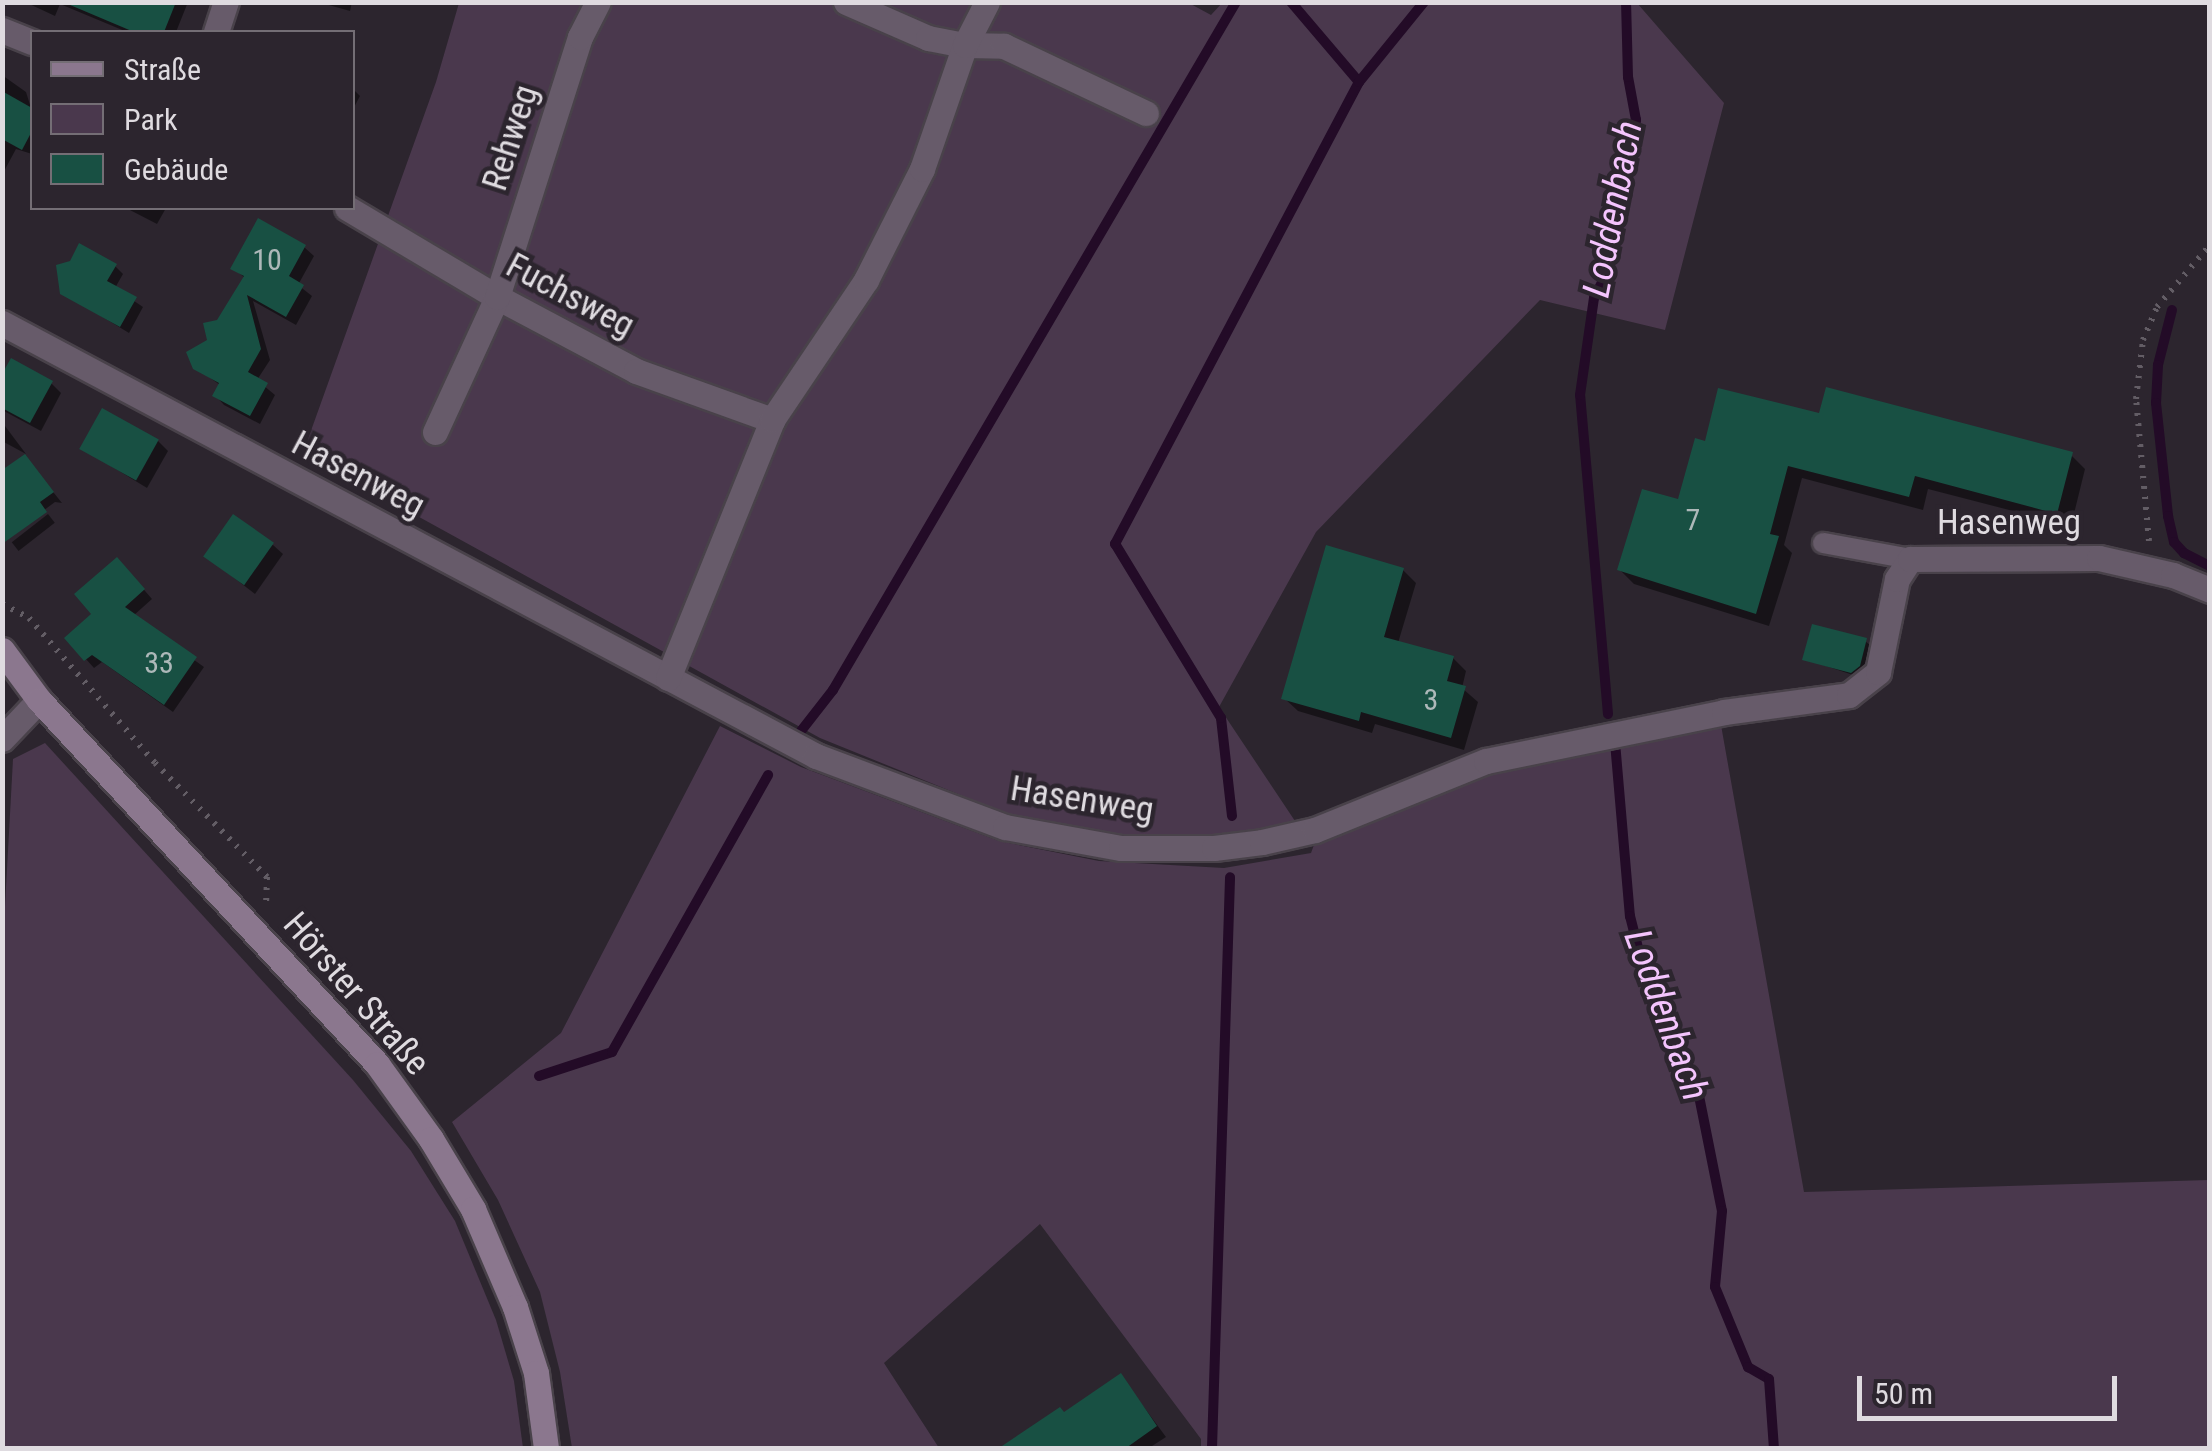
<!DOCTYPE html>
<html>
<head>
<meta charset="utf-8">
<style>
  body { margin:0 }
  #map { position:relative; width:2212px; height:1451px; overflow:hidden; background:#2c252e; font-family:"Roboto Condensed",sans-serif }
  div>[style] { position:absolute }
  .green>* { inset:0; background:#4a384d }
  .shadow>* { inset:0; background:#0007; transform-origin:0 0 }
  .stream>* { height:10px; margin:-5px; padding:0 5px; transform-origin:5px; border-radius:5px; background:#230b27 }
  .building>* { inset:0; background:#185043; transform-origin:0 0 }
  .path>* { height:6px; margin-top:-3px; transform-origin:0; background:repeating-linear-gradient(90deg,#635d65 0 2.5px,transparent 0 10.5px) }
  .roads { filter:drop-shadow(2px 0 #49424a) drop-shadow(-2px 0 #49424a) drop-shadow(0 2px #49424a) drop-shadow(0 -2px #49424a) }
  .lane>* { height:20px; margin:-10px; padding:0 10px; transform-origin:10px; border-radius:10px; background:#675b6a }
  .street>* { height:25px; margin:-12.5px; padding:0 12.5px; transform-origin:12.5px; border-radius:12.5px; background:#675b6a }
  .secondary>* { height:25px; margin:-12.5px; padding:0 12.5px; transform-origin:12.5px; border-radius:12.5px; background:#8b778e }
  span { translate:-50% -50%; white-space:nowrap; text-align:center; line-height:1.15; -webkit-text-stroke:9px #2c252e; paint-order:stroke }
  .number-label { font-size:30px; color:#adb8b9 }
  .number-label span { -webkit-text-stroke-width:0 }
  .street-label { font-size:35px; color:#dfdbe0 }
  .water-label { font-size:38px; color:#f4c4fd; font-style:italic }
  .frame { position:absolute; inset:0; border:5px solid #dfdbe0; pointer-events:none }
  .legend { position:absolute; left:30px; top:30px; width:325px; height:180px; box-sizing:border-box; background:#2c252e; border:2px solid #746e75; margin:0; padding:12px 18px; list-style:none; font-size:30px; color:#dfdbe0 }
  .legend li { display:flex; align-items:center; gap:20px; height:50px }
  .legend b { width:50px; border:2px solid #746e75 }
  .scale { position:absolute; left:1857px; top:1376px; width:260px; height:45px; box-sizing:border-box; border:5px solid #dfdbe0; border-top:0; padding-left:12px; font-size:30px; line-height:35px; white-space:nowrap; color:#dfdbe0; -webkit-text-stroke:8px #2c252e; paint-order:stroke }
</style>
</head>
<body>
<div id="map">
  <div class="green">
    <div style="clip-path:polygon(1187px 2px,1211px 15px,1223px 2px,1637px 3px,1724px 103px,1665px 330px,1540px 300px,1316px 532px,1219px 707px,1297px 824px,1210px 838px,1116px 834px,1005px 813px,820px 738px,303px 453px,436px 82px,459px 3px)"></div>
    <div style="clip-path:polygon(1721px 725px,1804px 1192px,2209px 1180px,2209px 1448px,1201px 1448px,1201px 1439px,1040px 1224px,884px 1363px,939px 1448px,572px 1448px,560px 1372px,540px 1292px,498px 1200px,452px 1122px,561px 1033px,720px 726px,801px 767px,999px 841px,1099px 861px,1224px 868px,1311px 853px,1315px 842px,1488px 772px)"></div>
    <div style="clip-path:polygon(45px 743px,353px 1080px,411px 1151px,455px 1221px,496px 1320px,514px 1381px,523px 1448px,3px 1448px,2px 961px,13px 759px)"></div>
  </div>
  <div class="shadow">
    <div style="clip-path:polygon(25px 2px,188px 2px,176px 32px,127px 32px,60px 4px,55px 16px)"></div>
    <div style="clip-path:polygon(318px 2px,352px 2px,350px 11px)"></div>
    <div style="clip-path:polygon(2px 75px,26px 92px,32px 111px,32px 154px,16px 149px,2px 175px)"></div>
    <div style="clip-path:polygon(352px 88px,360px 96px,352px 111px)"></div>
    <div style="clip-path:polygon(126px 208px,166px 208px,157px 224px)"></div>
    <div style="clip-path:polygon(304px 247px,314px 256px,298px 285px,312px 296px,296px 325px,253px 301px,270px 360px,257px 380px,275px 395px,260px 424px,224px 405px,215px 395px,220px 385px,195px 367px,245px 278px,233px 268px)"></div>
    <div style="clip-path:polygon(115px 266px,123px 274px,115px 288px,143px 307px,129px 333px,63px 293px)"></div>
    <div style="clip-path:polygon(2px 379px,51px 383px,61px 393px,41px 431px,2px 410px)"></div>
    <div style="clip-path:polygon(1821px 416px,2071px 455px,2085px 469px,2071px 526px,1928px 489px,1923px 510px,1802px 478px,1784px 545px,1792px 553px,1769px 626px,1634px 584px,1620px 570px,1680px 503px,1706px 444px)"></div>
    <div style="clip-path:polygon(2px 422px,26px 454px,2px 441px)"></div>
    <div style="clip-path:polygon(158px 441px,168px 451px,147px 488px,83px 449px)"></div>
    <div style="clip-path:polygon(25px 457px,62px 503px,55px 502px,8px 537px)"></div>
    <div style="left:48px;top:514px;width:11px;height:46px;rotate:52deg"></div>
    <div style="clip-path:polygon(273px 545px,283px 554px,255px 594px,207px 557px)"></div>
    <div style="clip-path:polygon(126px 569px,152px 599px,133px 616px,204px 667px,173px 712px,102px 662px,94px 668px,67px 638px,95px 614px)"></div>
    <div style="clip-path:polygon(1403px 570px,1416px 583px,1398px 643px,1453px 658px,1466px 671px,1462px 688px,1478px 702px,1464px 750px,1375px 724px,1372px 733px,1298px 711px,1284px 698px)"></div>
    <div style="clip-path:polygon(1865px 641px,1870px 645px,1863px 670px,1856px 676px,1805px 659px)"></div>
    <div style="clip-path:polygon(1121px 1376px,1166px 1437px,1149px 1448px,1016px 1448px,1012px 1442px,1065px 1415px)"></div>
  </div>
  <div class="stream">
    <div style="left:1291px;top:2px;width:105px;rotate:49.6deg"></div>
    <div style="left:2172px;top:310px;width:57px;rotate:104.3deg"></div>
    <div style="left:2158px;top:365px;width:38px;rotate:93deg"></div>
    <div style="left:2156px;top:403px;width:114px;rotate:83.9deg"></div>
    <div style="left:2168px;top:516px;width:27px;rotate:77deg"></div>
    <div style="left:2174px;top:542px;width:15px;rotate:48deg"></div>
    <div style="left:2184px;top:553px;width:29px;rotate:27deg"></div>
    <div style="left:1608px;top:714px;width:320px;rotate:-95deg"></div>
    <div style="left:1580px;top:395px;width:98px;rotate:-81.8deg"></div>
    <div style="left:1594px;top:298px;width:29px;rotate:-63deg"></div>
    <div style="left:1607px;top:272px;width:155px;rotate:-79.2deg"></div>
    <div style="left:1636px;top:120px;width:44px;rotate:-100.5deg"></div>
    <div style="left:1628px;top:77px;width:75px;rotate:-91.5deg"></div>
    <div style="left:801px;top:731px;width:52px;rotate:-52deg"></div>
    <div style="left:833px;top:690px;width:797px;rotate:-59.64deg"></div>
    <div style="left:1615px;top:742px;width:175px;rotate:85.1deg"></div>
    <div style="left:1630px;top:916px;width:69px;rotate:75.8deg"></div>
    <div style="left:1647px;top:983px;width:83px;rotate:61.9deg"></div>
    <div style="left:1686px;top:1056px;width:30px;rotate:90deg"></div>
    <div style="left:1686px;top:1086px;width:16px;rotate:38deg"></div>
    <div style="left:1699px;top:1096px;width:117px;rotate:78.7deg"></div>
    <div style="left:1722px;top:1211px;width:76px;rotate:95.3deg"></div>
    <div style="left:1715px;top:1287px;width:87px;rotate:67.6deg"></div>
    <div style="left:1748px;top:1367px;width:24px;rotate:30deg"></div>
    <div style="left:1769px;top:1379px;width:69px;rotate:85.9deg"></div>
    <div style="left:1232px;top:816px;width:99px;rotate:-96.4deg"></div>
    <div style="left:1221px;top:718px;width:204px;rotate:-121.3deg"></div>
    <div style="left:1115px;top:544px;width:522px;rotate:-62.16deg"></div>
    <div style="left:1359px;top:82px;width:103px;rotate:-50.9deg"></div>
    <div style="left:539px;top:1076px;width:77px;rotate:-18.2deg"></div>
    <div style="left:612px;top:1052px;width:318px;rotate:-60.6deg"></div>
    <div style="left:1212px;top:1448px;width:571px;rotate:-88.19deg"></div>
  </div>
  <div class="building">
    <div style="clip-path:polygon(63px 2px,176px 2px,164px 32px,134px 32px)"></div>
    <div style="clip-path:polygon(2px 91px,32px 108px,32px 131px,22px 150px,2px 139px)"></div>
    <div style="clip-path:polygon(258px 218px,306px 245px,289px 276px,304px 285px,286px 317px,247px 295px,261px 349px,248px 372px,268px 383px,250px 416px,212px 396px,219px 383px,193px 369px,186px 352px,207px 340px,203px 323px,217px 320px,244px 276px,230px 269px)"></div>
    <div style="clip-path:polygon(79px 243px,117px 264px,107px 281px,137px 297px,120px 327px,60px 294px,56px 265px,70px 261px)"></div>
    <div style="clip-path:polygon(11px 358px,53px 381px,30px 423px,2px 408px,2px 374px)"></div>
    <div style="clip-path:polygon(1826px 387px,2073px 452px,2057px 514px,1915px 476px,1909px 497px,1788px 466px,1770px 534px,1779px 536px,1756px 614px,1617px 570px,1642px 489px,1678px 499px,1695px 438px,1705px 441px,1718px 388px,1819px 413px)"></div>
    <div style="left:102px;top:408px;width:65px;height:47px;rotate:29deg"></div>
    <div style="clip-path:polygon(25px 454px,54px 492px,40px 502px,47px 512px,2px 544px,2px 470px)"></div>
    <div style="left:233px;top:514px;width:50px;height:52px;rotate:35deg"></div>
    <div style="clip-path:polygon(1326px 545px,1404px 568px,1384px 637px,1454px 656px,1447px 681px,1466px 686px,1451px 738px,1361px 712px,1359px 721px,1281px 699px)"></div>
    <div style="clip-path:polygon(117px 557px,145px 589px,125px 607px,197px 657px,164px 705px,92px 655px,84px 661px,64px 638px,91px 614px,74px 594px)"></div>
    <div style="clip-path:polygon(1812px 624px,1867px 638px,1860px 666px,1851px 673px,1802px 660px)"></div>
    <div style="clip-path:polygon(1121px 1373px,1157px 1426px,1126px 1448px,999px 1448px,1060px 1407px,1064px 1412px)"></div>
  </div>
  <div class="path">
    <div style="left:2149px;top:541px;width:143px;rotate:-95.2deg"></div>
    <div style="left:2136px;top:399px;width:59px;rotate:-83.2deg"></div>
    <div style="left:2143px;top:340px;width:36px;rotate:-67deg"></div>
    <div style="left:2157px;top:307px;width:82px;rotate:-49.5deg"></div>
    <div style="left:2px;top:604px;width:30px;rotate:27deg"></div>
    <div style="left:29px;top:618px;width:192px;rotate:49deg"></div>
    <div style="left:155px;top:763px;width:160px;rotate:45.5deg"></div>
    <div style="left:267px;top:877px;width:24px;rotate:92deg"></div>
  </div>
  <div class="roads">
    <div class="lane">
      <div style="left:1823px;top:543px;width:88px;rotate:10.4deg"></div>
    </div>
    <div class="street">
      <div style="left:846px;top:2px;width:90px;rotate:23.7deg"></div>
      <div style="left:928px;top:38px;width:38px;rotate:11deg"></div>
      <div style="left:965px;top:45px;width:39px;rotate:1deg"></div>
      <div style="left:1004px;top:46px;width:157px;rotate:25.3deg"></div>
      <div style="left:2px;top:30px;width:32px;rotate:22deg"></div>
      <div style="left:216px;top:32px;width:32px;rotate:-72deg"></div>
      <div style="left:347px;top:208px;width:174px;rotate:30.7deg"></div>
      <div style="left:497px;top:297px;width:157px;rotate:28deg"></div>
      <div style="left:636px;top:371px;width:145px;rotate:19.8deg"></div>
      <div style="left:2px;top:323px;width:922px;rotate:28.01deg"></div>
      <div style="left:816px;top:756px;width:202px;rotate:20.6deg"></div>
      <div style="left:1005px;top:827px;width:118px;rotate:10.3deg"></div>
      <div style="left:1121px;top:848px;width:93px"></div>
      <div style="left:1214px;top:848px;width:48px;rotate:-7.1deg"></div>
      <div style="left:1262px;top:842px;width:54px;rotate:-12.8deg"></div>
      <div style="left:1315px;top:830px;width:184px;rotate:-22deg"></div>
      <div style="left:1486px;top:761px;width:243px;rotate:-11.6deg"></div>
      <div style="left:1724px;top:712px;width:126px;rotate:-7.7deg"></div>
      <div style="left:1849px;top:695px;width:37px;rotate:-38deg"></div>
      <div style="left:1878px;top:672px;width:95px;rotate:-78.5deg"></div>
      <div style="left:1897px;top:579px;width:24px;rotate:-57deg"></div>
      <div style="left:1910px;top:559px;width:189px;rotate:-0.3deg"></div>
      <div style="left:2099px;top:558px;width:76px;rotate:12.9deg"></div>
      <div style="left:2173px;top:575px;width:40px;rotate:22deg"></div>
      <div style="left:435px;top:432px;width:149px;rotate:-65.3deg"></div>
      <div style="left:497px;top:297px;width:273px;rotate:-72.3deg"></div>
      <div style="left:580px;top:37px;width:39px;rotate:-63deg"></div>
      <div style="left:668px;top:678px;width:278px;rotate:-68deg"></div>
      <div style="left:772px;top:420px;width:169px;rotate:-56.1deg"></div>
      <div style="left:866px;top:280px;width:124px;rotate:-63.2deg"></div>
      <div style="left:922px;top:169px;width:131px;rotate:-70.9deg"></div>
      <div style="left:965px;top:45px;width:48px;rotate:-62.9deg"></div>
      <div style="left:2px;top:739px;width:54px;rotate:-46.5deg"></div>
    </div>
    <div class="secondary">
      <div style="left:2px;top:650px;width:62px;rotate:53.5deg"></div>
      <div style="left:39px;top:700px;width:497px;rotate:47.1deg"></div>
      <div style="left:377px;top:1064px;width:92px;rotate:54.2deg"></div>
      <div style="left:431px;top:1139px;width:82px;rotate:59deg"></div>
      <div style="left:473px;top:1209px;width:107px;rotate:66.8deg"></div>
      <div style="left:515px;top:1307px;width:69px;rotate:72.3deg"></div>
      <div style="left:536px;top:1373px;width:76px;rotate:82.4deg"></div>
    </div>
  </div>
  <div class="number-label">
    <span style="left:267px;top:260px">10</span>
    <span style="left:1693px;top:520px">7</span>
    <span style="left:159px;top:663px">33</span>
    <span style="left:1431px;top:700px">3</span>
  </div>
  <div class="street-label">
    <span style="left:511px;top:138px;rotate:-72deg">Rehweg</span>
    <span style="left:570px;top:296px;rotate:28deg">Fuchsweg</span>
    <span style="left:358px;top:475px;rotate:28deg">Hasenweg</span>
    <span style="left:2009px;top:523px">Hasenweg</span>
    <span style="left:1082px;top:800px;rotate:9deg">Hasenweg</span>
    <span style="left:356px;top:994px;rotate:49deg">Hörster Straße</span>
  </div>
  <div class="water-label">
    <span style="left:1613px;top:209px;rotate:-79deg">Loddenbach</span>
    <span style="left:1666px;top:1015px;rotate:70deg">Loddenbach</span>
  </div>
  <div class="frame"></div>
  <ul class="legend">
  <li><b style="height:12px;background:#8b778e"></b>Straße</li>
  <li><b style="height:28px;background:#4a384d"></b>Park</li>
  <li><b style="height:28px;background:#185043"></b>Gebäude</li>
  </ul>
  <div class="scale">50 m</div>
</div>
</body>
</html>
